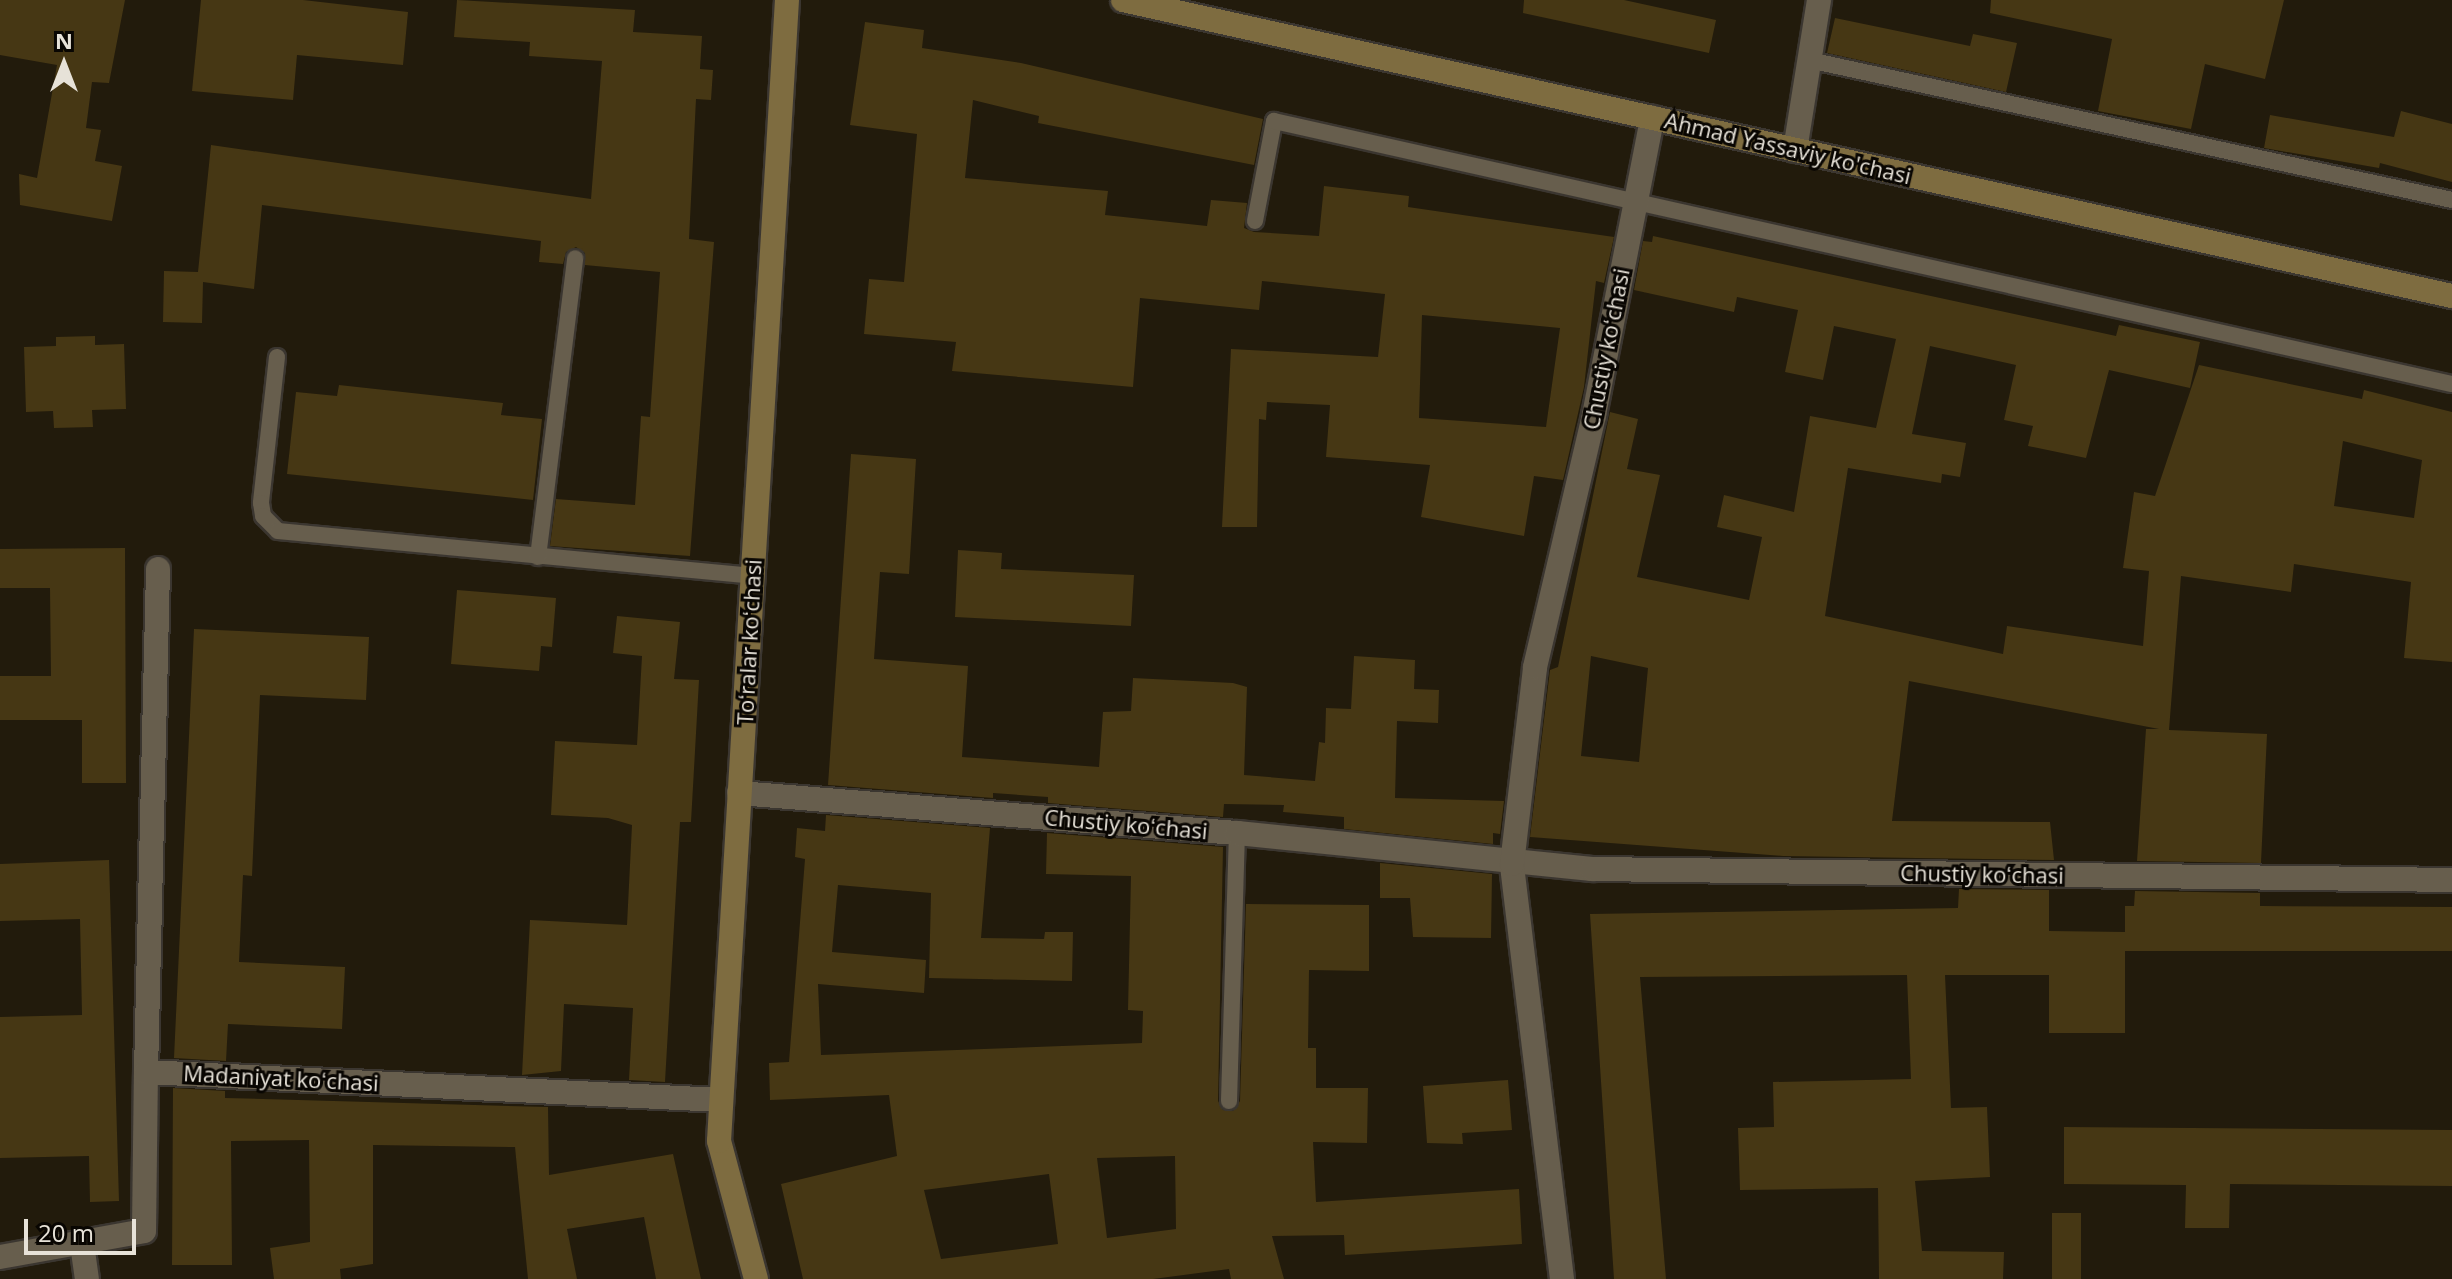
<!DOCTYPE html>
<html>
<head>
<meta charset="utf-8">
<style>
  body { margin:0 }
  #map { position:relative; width:2452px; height:1279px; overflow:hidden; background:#221b0c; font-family:"Open Sans",sans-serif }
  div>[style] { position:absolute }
  .building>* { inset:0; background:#463714; transform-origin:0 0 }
  .roads { filter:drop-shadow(2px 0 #3b3630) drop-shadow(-2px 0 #3b3630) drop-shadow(0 2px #3b3630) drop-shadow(0 -2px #3b3630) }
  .lane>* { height:16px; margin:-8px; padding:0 8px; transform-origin:8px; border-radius:8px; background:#675e4d }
  .street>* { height:24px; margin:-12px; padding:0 12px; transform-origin:12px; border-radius:12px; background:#675e4d }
  .secondary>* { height:24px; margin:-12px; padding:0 12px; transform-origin:12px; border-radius:12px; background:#7e6c40 }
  span { translate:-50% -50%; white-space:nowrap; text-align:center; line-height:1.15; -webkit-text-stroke:6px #090602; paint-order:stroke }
  .street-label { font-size:22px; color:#e7e2d8 }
  .north { position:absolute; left:24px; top:24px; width:80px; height:80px; -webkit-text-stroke:6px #090602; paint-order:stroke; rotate:0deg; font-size:22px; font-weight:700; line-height:32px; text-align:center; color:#e7e2d8 }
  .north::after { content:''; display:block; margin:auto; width:28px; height:36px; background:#e7e2d8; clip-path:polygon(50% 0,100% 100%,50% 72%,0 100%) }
  .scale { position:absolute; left:24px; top:1219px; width:112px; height:36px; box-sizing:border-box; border:4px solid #e7e2d8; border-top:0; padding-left:10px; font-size:24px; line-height:28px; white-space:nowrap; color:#e7e2d8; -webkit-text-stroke:6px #090602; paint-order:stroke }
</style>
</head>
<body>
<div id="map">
  <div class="building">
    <div style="clip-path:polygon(0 0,125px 0,109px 83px,92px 82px,86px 128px,101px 130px,95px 161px,122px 166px,112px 221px,20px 205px,19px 174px,37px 178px,57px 65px,0 55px)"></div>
    <div style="clip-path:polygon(201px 0,303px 0,408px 12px,403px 65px,297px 55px,293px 100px,192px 91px)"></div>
    <div style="clip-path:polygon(457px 0,635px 10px,633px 32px,702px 36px,700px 69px,713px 70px,711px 100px,696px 99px,689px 239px,714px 242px,690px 556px,550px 546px,556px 499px,635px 505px,641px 416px,650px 417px,660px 272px,585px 265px,585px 253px,576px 247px,566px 252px,563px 264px,539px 262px,541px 241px,262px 205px,254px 289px,203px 282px,202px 323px,163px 322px,164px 271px,198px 272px,211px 145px,591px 199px,602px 61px,529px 56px,530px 42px,454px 37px)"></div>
    <div style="clip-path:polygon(1524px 0,1624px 0,1716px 20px,1709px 53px,1523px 13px)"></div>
    <div style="clip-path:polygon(1991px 0,2284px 0,2265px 79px,2205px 64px,2191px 129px,2098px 111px,2112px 39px,1990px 13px)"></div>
    <div style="clip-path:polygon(1835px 18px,1970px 46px,1973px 34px,2017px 43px,2006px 92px,1827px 53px)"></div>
    <div style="clip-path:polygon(evenodd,865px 22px,924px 30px,922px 48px,1021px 63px,1263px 119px,1254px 165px,1038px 123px,1039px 116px,973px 100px,965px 178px,1108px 191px,1105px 215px,1207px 226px,1211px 200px,1247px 203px,1244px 228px,1254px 232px,1319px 236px,1324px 186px,1409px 196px,1408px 207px,1614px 237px,1604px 283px,1596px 281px,1584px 387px,1563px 480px,1534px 476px,1524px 536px,1421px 517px,1430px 465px,1326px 457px,1330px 405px,1267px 402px,1266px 420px,1259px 419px,1257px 527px,1222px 527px,1231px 349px,1378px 357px,1385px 294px,1262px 281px,1259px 310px,1140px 298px,1133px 387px,952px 371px,956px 342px,864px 334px,869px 279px,904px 282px,917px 134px,850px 125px,865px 22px,1422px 315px,1560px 328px,1546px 427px,1419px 418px,1422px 315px)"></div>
    <div style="clip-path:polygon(2401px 111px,2452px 124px,2452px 182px,2380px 163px,2379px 168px,2264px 148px,2270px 115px,2394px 137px)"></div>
    <div style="clip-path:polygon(evenodd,1653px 236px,2116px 336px,2119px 325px,2200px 342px,2190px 388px,2109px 370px,2086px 458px,2028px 446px,2033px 426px,2004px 420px,2016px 365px,1930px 346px,1912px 434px,1966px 443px,1960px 477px,1942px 474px,1941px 483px,1848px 468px,1825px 616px,2003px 654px,2007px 626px,2143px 646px,2149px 571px,2123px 568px,2134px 492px,2155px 496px,2199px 365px,2362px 399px,2364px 390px,2452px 412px,2452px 662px,2404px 658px,2411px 582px,2294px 564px,2291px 592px,2181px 576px,2169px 730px,2267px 734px,2261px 863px,2137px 861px,2146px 729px,2159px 729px,1909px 681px,1892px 821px,2050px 822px,2054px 860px,1783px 856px,1530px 837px,1550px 670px,1558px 667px,1610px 412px,1638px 419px,1627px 469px,1660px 475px,1637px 577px,1749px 600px,1762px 537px,1717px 527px,1724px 495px,1794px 512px,1810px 416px,1876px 428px,1896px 339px,1834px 326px,1823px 380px,1785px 372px,1798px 310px,1737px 297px,1734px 312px,1634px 290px,1643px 241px,1652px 242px,1653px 236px,2343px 441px,2422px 460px,2414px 518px,2334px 506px,2343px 441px,1653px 236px,1591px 656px,1648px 668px,1639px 762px,1581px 756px,1591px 656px)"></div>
    <div style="clip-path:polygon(95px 336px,95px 345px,124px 344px,126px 409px,92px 410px,93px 427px,54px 428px,53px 411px,26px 412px,24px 347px,56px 346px,56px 337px)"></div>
    <div style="clip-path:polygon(339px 385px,503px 403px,501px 415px,542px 419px,533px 500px,287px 474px,296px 392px,337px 396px)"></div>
    <div style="clip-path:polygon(851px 454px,916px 459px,909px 574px,880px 572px,874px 659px,968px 666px,962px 757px,1099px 767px,1103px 712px,1131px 711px,1133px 678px,1233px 683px,1247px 687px,1244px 775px,1315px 781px,1319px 742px,1325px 743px,1326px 708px,1351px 709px,1354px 656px,1415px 660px,1414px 689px,1439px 690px,1438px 723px,1397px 721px,1395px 798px,1504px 801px,1500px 834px,1493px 833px,1493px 844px,1344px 829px,1344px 817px,1283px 812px,1284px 805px,1224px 804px,1223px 817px,1048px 803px,1048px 797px,993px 793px,993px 798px,828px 785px)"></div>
    <div style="clip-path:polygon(125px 548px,126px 783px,82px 783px,82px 720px,0 720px,0 676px,51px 676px,50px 588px,0 588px,0 549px)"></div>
    <div style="clip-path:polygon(958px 550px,1002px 553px,1001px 569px,1134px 575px,1131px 626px,955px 617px)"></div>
    <div style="clip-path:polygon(457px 590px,556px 598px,552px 647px,541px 646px,539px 671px,451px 664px)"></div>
    <div style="clip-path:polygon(617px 616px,680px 622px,674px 679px,699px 680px,691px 822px,680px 822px,665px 1082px,629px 1080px,633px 1008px,564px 1004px,561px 1071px,522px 1075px,530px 920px,627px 925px,632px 825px,608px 818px,551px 815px,555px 741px,637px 745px,642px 656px,613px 653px)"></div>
    <div style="clip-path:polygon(194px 629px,369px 637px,366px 700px,260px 695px,252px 876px,243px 875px,239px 962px,345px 967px,342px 1029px,228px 1024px,226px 1061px,174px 1058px)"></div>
    <div style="clip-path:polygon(evenodd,826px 815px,990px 828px,981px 938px,1044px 939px,1045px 932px,1073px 932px,1072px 981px,929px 978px,931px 893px,838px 885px,832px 952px,926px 960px,924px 993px,818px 984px,821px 1055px,1142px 1043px,1143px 1011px,1128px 1010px,1131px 876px,1046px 874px,1047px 833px,1223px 847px,1218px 1101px,1223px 1110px,1233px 1111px,1240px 1101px,1246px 904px,1369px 905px,1369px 971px,1309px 970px,1308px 1048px,1316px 1048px,1316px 1088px,1368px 1088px,1367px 1143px,1313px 1142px,1316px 1202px,1519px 1189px,1522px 1244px,1345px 1255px,1344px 1235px,1272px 1236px,1284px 1279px,1231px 1279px,1229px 1269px,1153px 1279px,803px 1279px,781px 1184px,897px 1156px,889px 1095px,770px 1100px,769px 1063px,789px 1062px,805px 859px,795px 857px,797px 828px,825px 831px,826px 815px,1175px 1156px,1176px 1229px,1107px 1238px,1097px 1158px,1175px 1156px,826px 815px,1049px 1174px,1058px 1244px,941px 1259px,924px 1190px,1049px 1174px)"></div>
    <div style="clip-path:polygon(109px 860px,119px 1201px,90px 1202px,89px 1156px,0 1158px,0 1017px,82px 1015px,80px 919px,0 921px,0 864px)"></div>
    <div style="clip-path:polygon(1380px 863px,1492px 874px,1491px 938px,1413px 937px,1410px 898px,1380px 898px)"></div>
    <div style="clip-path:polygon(1959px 889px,2049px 890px,2049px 931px,2125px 932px,2125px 906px,2134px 906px,2135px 891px,2260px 893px,2260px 906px,2452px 907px,2452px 951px,2125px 951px,2125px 1033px,2049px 1033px,2049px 975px,1945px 975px,1951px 1108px,1987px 1107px,1990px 1177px,1915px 1181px,1922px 1251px,2004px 1252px,2003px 1279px,1879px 1279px,1878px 1188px,1740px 1190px,1738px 1128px,1774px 1127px,1773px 1082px,1911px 1079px,1907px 975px,1640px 977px,1666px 1279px,1614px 1279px,1590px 914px,1958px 908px)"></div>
    <div style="clip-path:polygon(1508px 1080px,1512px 1130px,1462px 1133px,1463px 1144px,1427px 1143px,1423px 1086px)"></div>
    <div style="clip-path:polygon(173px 1088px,225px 1091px,225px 1098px,548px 1107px,549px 1175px,673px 1154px,701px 1279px,656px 1279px,644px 1217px,567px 1229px,577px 1279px,528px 1279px,515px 1147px,373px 1145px,373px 1264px,340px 1269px,341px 1279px,274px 1279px,270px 1248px,310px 1242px,309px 1140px,231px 1141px,232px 1265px,172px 1265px)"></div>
    <div style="clip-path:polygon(2064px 1127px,2452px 1130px,2452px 1186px,2230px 1184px,2229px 1228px,2185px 1228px,2186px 1185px,2064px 1184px)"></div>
    <div style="left:2052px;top:1213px;width:29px;height:66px"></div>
  </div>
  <div class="roads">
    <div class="lane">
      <div style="left:1809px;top:60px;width:658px;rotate:12.28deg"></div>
      <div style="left:1255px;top:221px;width:102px;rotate:-79.2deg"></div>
      <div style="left:1274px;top:121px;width:1207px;rotate:12.59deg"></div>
      <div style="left:277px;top:357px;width:147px;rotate:96.3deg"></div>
      <div style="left:261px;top:503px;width:13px;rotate:81deg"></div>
      <div style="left:263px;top:516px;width:21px;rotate:45deg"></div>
      <div style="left:278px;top:531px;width:477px;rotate:5.4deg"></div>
      <div style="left:538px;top:557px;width:301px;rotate:-82.9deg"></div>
      <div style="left:1229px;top:1101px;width:268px;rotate:-88.3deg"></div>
    </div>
    <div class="street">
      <div style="left:1795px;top:150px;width:152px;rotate:-80.9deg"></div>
      <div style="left:739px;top:793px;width:500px;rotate:4.6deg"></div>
      <div style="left:1237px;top:833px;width:357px;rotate:5.8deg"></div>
      <div style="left:1592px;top:869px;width:860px;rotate:0.73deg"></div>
      <div style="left:146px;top:1072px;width:503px;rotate:-88.63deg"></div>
      <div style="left:82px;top:1244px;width:35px;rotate:82deg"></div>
      <div style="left:0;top:1257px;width:146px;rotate:-10.2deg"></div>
      <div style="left:144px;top:1231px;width:159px;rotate:-89.3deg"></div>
      <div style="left:146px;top:1072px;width:576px;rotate:2.79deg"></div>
      <div style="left:1562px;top:1279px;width:418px;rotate:-96.9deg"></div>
      <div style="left:1512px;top:864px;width:198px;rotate:-83.3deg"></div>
      <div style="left:1535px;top:667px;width:259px;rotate:-76.8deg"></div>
      <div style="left:1594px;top:415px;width:303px;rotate:-78.9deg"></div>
    </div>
    <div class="secondary">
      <div style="left:1123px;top:0;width:1362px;rotate:12.56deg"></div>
      <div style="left:756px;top:1279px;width:143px;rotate:-105deg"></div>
      <div style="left:719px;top:1141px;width:1143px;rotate:-86.59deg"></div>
    </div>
  </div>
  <div class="street-label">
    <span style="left:1788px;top:148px;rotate:13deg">Ahmad Yassaviy ko'chasi</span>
    <span style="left:1606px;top:349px;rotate:-79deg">Chustiy koʻchasi</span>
    <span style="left:749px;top:642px;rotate:-87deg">Toʻralar koʻchasi</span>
    <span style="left:1126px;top:824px;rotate:5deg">Chustiy koʻchasi</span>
    <span style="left:1982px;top:874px;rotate:1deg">Chustiy koʻchasi</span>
    <span style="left:281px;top:1078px;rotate:3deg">Madaniyat koʻchasi</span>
  </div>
  <div class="north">N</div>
  <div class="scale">20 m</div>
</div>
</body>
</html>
